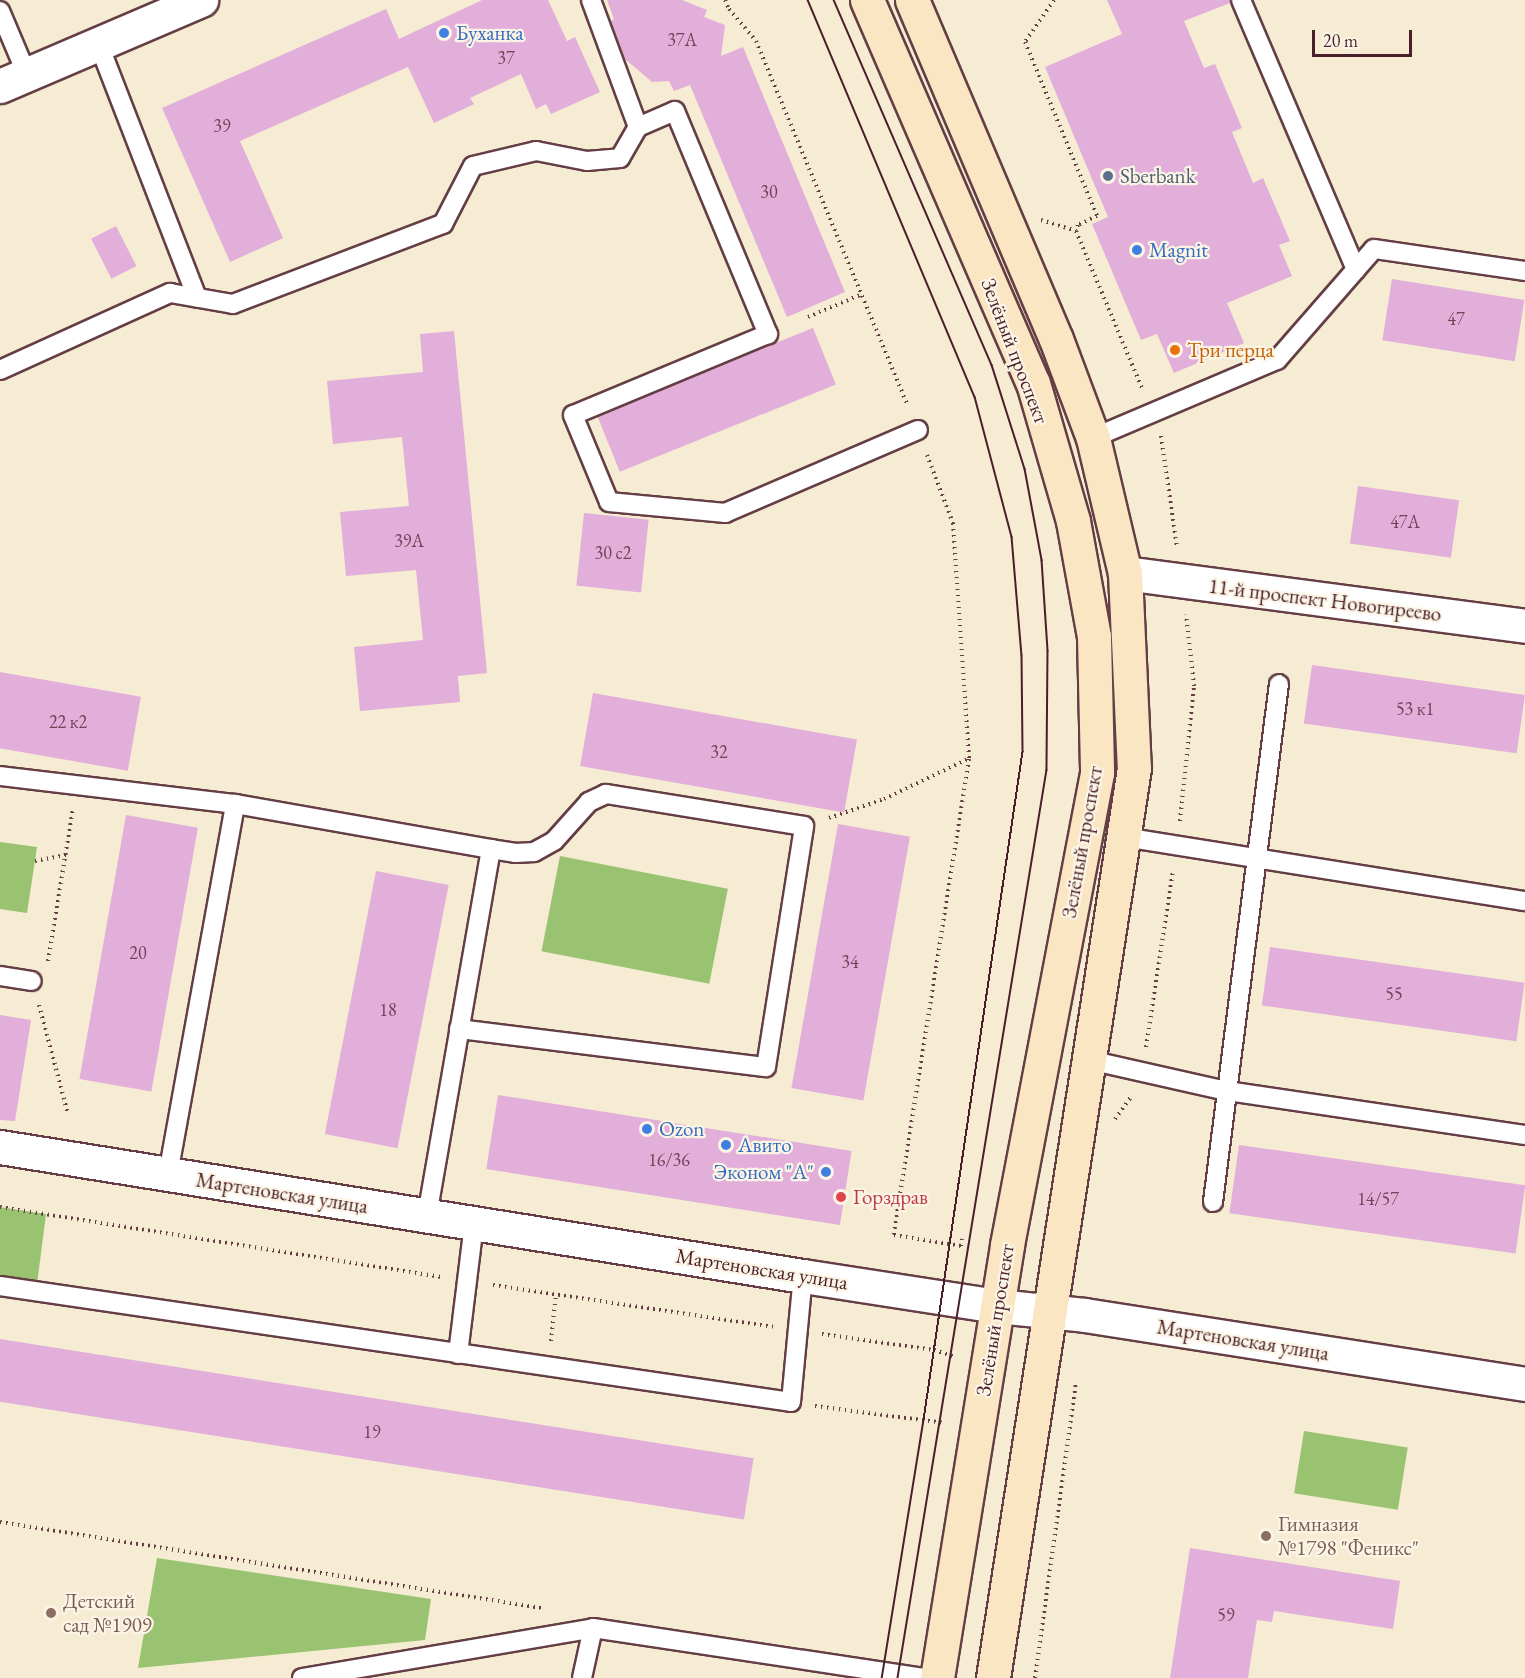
<!DOCTYPE html>
<html>
<head>
<meta charset="utf-8">
<style>
  body { margin:0 }
  #map { position:relative; width:1525px; height:1678px; overflow:hidden; background:#f5ecd3; font-family:"EB Garamond",serif }
  div>[style] { position:absolute }
  .green>* { inset:0; background:#99c370; transform-origin:0 0 }
  .building>* { inset:0; background:#e2aeda; transform-origin:0 0 }
  .path>* { height:4px; margin-top:-2px; transform-origin:0; background:repeating-linear-gradient(90deg,#643e44 0 1.5px,transparent 0 6px) }
  .roads { filter:drop-shadow(2px 0 #643e44) drop-shadow(-2px 0 #643e44) drop-shadow(0 2px #643e44) drop-shadow(0 -2px #643e44) }
  .service>* { height:18px; margin:-9px; padding:0 9px; transform-origin:9px; border-radius:9px; background:#fff }
  .minor>* { height:33px; margin:-16.5px; padding:0 16.5px; transform-origin:16.5px; border-radius:16.5px; background:#fff }
  .tertiary>* { height:33px; margin:-16.5px; padding:0 16.5px; transform-origin:16.5px; border-radius:16.5px; background:#fff }
  .secondary>* { height:33px; margin:-16.5px; padding:0 16.5px; transform-origin:16.5px; border-radius:16.5px; background:#fbe6c4 }
  .tram>* { height:1.5px; margin:-0.75px; padding:0 0.75px; transform-origin:0.75px; border-radius:0.75px; background:#4a1f2b }
  .dots>* { width:16px; height:16px; translate:-50% -50%; box-sizing:border-box; border:3px solid #fcf5e5; border-radius:50% }
  span { translate:-50% -50%; white-space:nowrap; text-align:center; line-height:1.15; -webkit-text-stroke:4.5px #fcf5e5; paint-order:stroke }
  .number-label { font-size:18px; color:#704357 }
  .number-label span { -webkit-text-stroke-width:0 }
  .shop-label { font-size:21px; color:#366cbe }
  .left { translate:0 -50%; text-align:left }
  .right { translate:-100% -50%; text-align:right }
  .service-label { font-size:21px; color:#4e5e75 }
  .food-label { font-size:21px; color:#c56008 }
  .street-label { font-size:21px; color:#4a1f2b }
  .health-label { font-size:21px; color:#be3a42 }
  .education-label { font-size:21px; color:#785e54 }
  .scale { position:absolute; left:1312px; top:30px; width:100px; height:27px; box-sizing:border-box; border:3px solid #4a1f2b; border-top:0; padding-left:8px; font-size:18px; line-height:21px; white-space:nowrap; color:#4a1f2b; -webkit-text-stroke:4px #fcf5e5; paint-order:stroke }
</style>
</head>
<body>
<div id="map">
  <div class="green">
    <div style="clip-path:polygon(0 842px,37px 847px,27px 913px,0 909px)"></div>
    <div style="left:560px;top:856px;width:171px;height:97px;rotate:11deg"></div>
    <div style="clip-path:polygon(0 1207px,46px 1214px,36px 1292px,0 1286px)"></div>
    <div style="left:1304px;top:1431px;width:105px;height:63px;rotate:9deg"></div>
    <div style="clip-path:polygon(157px 1558px,431px 1599px,425px 1640px,138px 1668px)"></div>
  </div>
  <div class="building">
    <div style="clip-path:polygon(482px 0,548px 0,567px 41px,575px 37px,600px 92px,551px 114px,546px 104px,536px 109px,521px 74px,470px 98px,474px 104px,434px 123px,408px 67px,240px 141px,283px 238px,230px 262px,162px 108px,386px 9px,399px 39px)"></div>
    <div style="clip-path:polygon(607px 0,682px 0,707px 10px,704px 17px,725px 25px,721px 56px,743px 47px,845px 292px,787px 317px,690px 85px,674px 91px,669px 81px,652px 82px,625px 59px,611px 21px,614px 19px)"></div>
    <div style="clip-path:polygon(1107px 0,1230px 0,1230px 3px,1184px 21px,1204px 68px,1215px 64px,1242px 128px,1232px 132px,1253px 183px,1263px 178px,1290px 241px,1279px 245px,1292px 276px,1227px 303px,1244px 343px,1174px 373px,1157px 334px,1141px 340px,1092px 224px,1108px 217px,1045px 67px,1122px 34px)"></div>
    <div style="left:116px;top:226px;width:45px;height:28px;rotate:63deg"></div>
    <div style="left:1392px;top:279px;width:134px;height:62px;rotate:9deg"></div>
    <div style="left:813px;top:328px;width:61px;height:233px;rotate:68deg"></div>
    <div style="clip-path:polygon(454px 331px,487px 673px,458px 676px,460px 702px,360px 711px,354px 647px,423px 640px,416px 570px,346px 576px,340px 512px,409px 506px,402px 437px,333px 444px,327px 381px,423px 372px,420px 334px)"></div>
    <div style="left:1358px;top:486px;width:102px;height:58px;rotate:8deg"></div>
    <div style="left:584px;top:513px;width:65px;height:73px;rotate:6deg"></div>
    <div style="left:1312px;top:665px;width:215px;height:59px;rotate:8deg"></div>
    <div style="left:0;top:672px;width:143px;height:75px;rotate:10deg"></div>
    <div style="left:593px;top:693px;width:268px;height:74px;rotate:10deg"></div>
    <div style="left:126px;top:815px;width:73px;height:268px;rotate:10deg"></div>
    <div style="left:838px;top:824px;width:73px;height:268px;rotate:10deg"></div>
    <div style="left:376px;top:871px;width:74px;height:268px;rotate:11deg"></div>
    <div style="left:1270px;top:947px;width:257px;height:59px;rotate:8deg"></div>
    <div style="clip-path:polygon(0 1015px,31px 1020px,15px 1121px,0 1120px)"></div>
    <div style="left:498px;top:1095px;width:358px;height:75px;rotate:9deg"></div>
    <div style="left:1239px;top:1145px;width:289px;height:69px;rotate:8deg"></div>
    <div style="left:0;top:1339px;width:763px;height:62px;rotate:9deg"></div>
    <div style="clip-path:polygon(1190px 1548px,1400px 1581px,1393px 1629px,1274px 1611px,1272px 1622px,1257px 1620px,1248px 1678px,1170px 1678px)"></div>
  </div>
  <div class="path">
    <div style="left:725px;top:0;width:10px;rotate:66deg"></div>
    <div style="left:729px;top:9px;width:42px;rotate:49.8deg"></div>
    <div style="left:756px;top:41px;width:395px;rotate:67.4deg"></div>
    <div style="left:1054px;top:0;width:51px;rotate:124.6deg"></div>
    <div style="left:1025px;top:42px;width:188px;rotate:67.5deg"></div>
    <div style="left:1097px;top:216px;width:21px;rotate:155deg"></div>
    <div style="left:1078px;top:225px;width:6px;rotate:108deg"></div>
    <div style="left:1041px;top:220px;width:37px;rotate:17deg"></div>
    <div style="left:1076px;top:231px;width:173px;rotate:67.2deg"></div>
    <div style="left:808px;top:317px;width:56px;rotate:-22.9deg"></div>
    <div style="left:1161px;top:436px;width:112px;rotate:81.8deg"></div>
    <div style="left:927px;top:455px;width:73px;rotate:69.1deg"></div>
    <div style="left:953px;top:523px;width:237px;rotate:86.1deg"></div>
    <div style="left:969px;top:759px;width:482px;rotate:99deg"></div>
    <div style="left:894px;top:1235px;width:68px;rotate:9.3deg"></div>
    <div style="left:961px;top:1246px;width:7px;rotate:-82deg"></div>
    <div style="left:829px;top:818px;width:58px;rotate:-19.1deg"></div>
    <div style="left:884px;top:799px;width:93px;rotate:-25.5deg"></div>
    <div style="left:1180px;top:821px;width:136px;rotate:-84.1deg"></div>
    <div style="left:1194px;top:686px;width:72px;rotate:-96.3deg"></div>
    <div style="left:35px;top:861px;width:32px;rotate:-11deg"></div>
    <div style="left:48px;top:961px;width:154px;rotate:-80.7deg"></div>
    <div style="left:39px;top:1005px;width:113px;rotate:75.1deg"></div>
    <div style="left:1146px;top:1047px;width:179px;rotate:-81.3deg"></div>
    <div style="left:1115px;top:1119px;width:29px;rotate:-54deg"></div>
    <div style="left:0;top:1207px;width:447px;rotate:9deg"></div>
    <div style="left:493px;top:1285px;width:283px;rotate:8.5deg"></div>
    <div style="left:822px;top:1334px;width:113px;rotate:8.1deg"></div>
    <div style="left:934px;top:1350px;width:23px;rotate:18deg"></div>
    <div style="left:551px;top:1341px;width:47px;rotate:-83.9deg"></div>
    <div style="left:815px;top:1406px;width:131px;rotate:7.5deg"></div>
    <div style="left:0;top:1522px;width:548px;rotate:9.03deg"></div>
    <div style="left:1035px;top:1678px;width:298px;rotate:-82.1deg"></div>
  </div>
  <div class="roads">
    <div class="service">
      <div style="left:591px;top:0;width:135px;rotate:69.7deg"></div>
      <div style="left:1241px;top:0;width:293px;rotate:66.9deg"></div>
      <div style="left:0;top:11px;width:69px;rotate:67.1deg"></div>
      <div style="left:99px;top:45px;width:271px;rotate:68.8deg"></div>
      <div style="left:0;top:370px;width:187px;rotate:-24.4deg"></div>
      <div style="left:170px;top:293px;width:64px;rotate:9.9deg"></div>
      <div style="left:233px;top:304px;width:225px;rotate:-20.9deg"></div>
      <div style="left:443px;top:224px;width:65px;rotate:-62.7deg"></div>
      <div style="left:473px;top:166px;width:65px;rotate:-13.4deg"></div>
      <div style="left:536px;top:151px;width:52px;rotate:11.1deg"></div>
      <div style="left:587px;top:161px;width:33px;rotate:-5deg"></div>
      <div style="left:620px;top:158px;width:36px;rotate:-60deg"></div>
      <div style="left:638px;top:127px;width:40px;rotate:-23.4deg"></div>
      <div style="left:675px;top:111px;width:242px;rotate:67.4deg"></div>
      <div style="left:768px;top:334px;width:211px;rotate:157.4deg"></div>
      <div style="left:573px;top:415px;width:94px;rotate:67.5deg"></div>
      <div style="left:609px;top:502px;width:117px;rotate:5.4deg"></div>
      <div style="left:725px;top:513px;width:210px;rotate:-23.3deg"></div>
      <div style="left:1093px;top:438px;width:200px;rotate:-23deg"></div>
      <div style="left:1277px;top:360px;width:147px;rotate:-48.9deg"></div>
      <div style="left:1374px;top:249px;width:153px;rotate:8.3deg"></div>
      <div style="left:0;top:776px;width:237px;rotate:6.8deg"></div>
      <div style="left:1124px;top:837px;width:406px;rotate:9.1deg"></div>
      <div style="left:0;top:976px;width:32px;rotate:9deg"></div>
      <div style="left:459px;top:1029px;width:309px;rotate:7.1deg"></div>
      <div style="left:766px;top:1067px;width:244px;rotate:-81deg"></div>
      <div style="left:804px;top:826px;width:201px;rotate:-170.8deg"></div>
      <div style="left:606px;top:794px;width:19px;rotate:155deg"></div>
      <div style="left:589px;top:802px;width:52px;rotate:131.9deg"></div>
      <div style="left:554px;top:841px;width:23px;rotate:151deg"></div>
      <div style="left:534px;top:852px;width:18px;rotate:177deg"></div>
      <div style="left:516px;top:853px;width:25px;rotate:-171deg"></div>
      <div style="left:1089px;top:1060px;width:141px;rotate:12.7deg"></div>
      <div style="left:1227px;top:1091px;width:301px;rotate:8.4deg"></div>
      <div style="left:168px;top:1174px;width:376px;rotate:-79.7deg"></div>
      <div style="left:235px;top:804px;width:260px;rotate:10deg"></div>
      <div style="left:491px;top:849px;width:373px;rotate:99.9deg"></div>
      <div style="left:1213px;top:1202px;width:522px;rotate:-82.74deg"></div>
      <div style="left:0;top:1286px;width:799px;rotate:8.34deg"></div>
      <div style="left:791px;top:1402px;width:127px;rotate:-84.6deg"></div>
      <div style="left:458px;top:1354px;width:131px;rotate:-83deg"></div>
      <div style="left:302px;top:1678px;width:295px;rotate:-9.7deg"></div>
      <div style="left:593px;top:1628px;width:336px;rotate:8.6deg"></div>
      <div style="left:582px;top:1678px;width:51px;rotate:-77.6deg"></div>
    </div>
    <div class="minor">
      <div style="left:1125px;top:573px;width:403px;rotate:7.5deg"></div>
      <div style="left:0;top:1147px;width:813px;rotate:9.13deg"></div>
      <div style="left:803px;top:1276px;width:196px;rotate:8.8deg"></div>
      <div style="left:997px;top:1306px;width:88px;rotate:5.8deg"></div>
      <div style="left:1085px;top:1315px;width:445px;rotate:8.9deg"></div>
    </div>
    <div class="tertiary">
      <div style="left:0;top:86px;width:219px;rotate:-23.2deg"></div>
    </div>
    <div class="secondary">
      <div style="left:867px;top:0;width:417px;rotate:66.6deg"></div>
      <div style="left:1033px;top:383px;width:144px;rotate:73.8deg"></div>
      <div style="left:1073px;top:521px;width:118px;rotate:79.7deg"></div>
      <div style="left:1094px;top:637px;width:136px;rotate:88.7deg"></div>
      <div style="left:1097px;top:773px;width:481px;rotate:100.8deg"></div>
      <div style="left:1007px;top:1246px;width:438px;rotate:99.2deg"></div>
      <div style="left:912px;top:0;width:368px;rotate:67deg"></div>
      <div style="left:1056px;top:339px;width:106px;rotate:69.5deg"></div>
      <div style="left:1093px;top:438px;width:139px;rotate:76.7deg"></div>
      <div style="left:1125px;top:573px;width:195px;rotate:87.4deg"></div>
      <div style="left:1134px;top:768px;width:921px;rotate:98.81deg"></div>
    </div>
  </div>
  <div class="tram">
    <div style="left:808px;top:0;width:431px;rotate:67.2deg"></div>
    <div style="left:975px;top:397px;width:145px;rotate:75.2deg"></div>
    <div style="left:1012px;top:537px;width:118px;rotate:85.2deg"></div>
    <div style="left:1022px;top:655px;width:97px;rotate:89.4deg"></div>
    <div style="left:1023px;top:752px;width:675px;rotate:98.43deg"></div>
    <div style="left:924px;top:1420px;width:261px;rotate:99.2deg"></div>
    <div style="left:834px;top:0;width:398px;rotate:66.6deg"></div>
    <div style="left:992px;top:365px;width:109px;rotate:72.4deg"></div>
    <div style="left:1025px;top:469px;width:93px;rotate:79.4deg"></div>
    <div style="left:1042px;top:560px;width:91px;rotate:86.2deg"></div>
    <div style="left:1048px;top:651px;width:119px;rotate:90.5deg"></div>
    <div style="left:1047px;top:770px;width:920px;rotate:99.32deg"></div>
  </div>
  <div class="dots">
    <div style="left:444px;top:33px;background:#3f7fe0"></div>
    <div style="left:1108px;top:176px;background:#5c6f8a"></div>
    <div style="left:1137px;top:250px;background:#3f7fe0"></div>
    <div style="left:1175px;top:350px;background:#e8710a"></div>
    <div style="left:647px;top:1129px;background:#3f7fe0"></div>
    <div style="left:726px;top:1145px;background:#3f7fe0"></div>
    <div style="left:826px;top:1172px;background:#3f7fe0"></div>
    <div style="left:841px;top:1197px;background:#e0444e"></div>
    <div style="left:1266px;top:1536px;background:#8d6e63"></div>
    <div style="left:51px;top:1613px;background:#8d6e63"></div>
  </div>
  <div class="number-label">
    <span style="left:682px;top:40px">37А</span>
    <span style="left:506px;top:58px">37</span>
    <span style="left:222px;top:126px">39</span>
    <span style="left:769px;top:192px">30</span>
    <span style="left:1456px;top:319px">47</span>
    <span style="left:1405px;top:522px">47А</span>
    <span style="left:409px;top:541px">39А</span>
    <span style="left:613px;top:553px">30 с2</span>
    <span style="left:1415px;top:709px">53 к1</span>
    <span style="left:68px;top:722px">22 к2</span>
    <span style="left:719px;top:752px">32</span>
    <span style="left:138px;top:953px">20</span>
    <span style="left:850px;top:962px">34</span>
    <span style="left:1394px;top:994px">55</span>
    <span style="left:388px;top:1010px">18</span>
    <span style="left:669px;top:1160px">16/36</span>
    <span style="left:1378px;top:1199px">14/57</span>
    <span style="left:372px;top:1432px">19</span>
    <span style="left:1226px;top:1615px">59</span>
  </div>
  <div class="shop-label">
    <span class="left" style="left:456px;top:33px">Буханка</span>
    <span class="left" style="left:1149px;top:250px">Magnit</span>
    <span class="left" style="left:659px;top:1129px">Ozon</span>
    <span class="left" style="left:738px;top:1145px">Авито</span>
    <span class="right" style="left:814px;top:1172px">Эконом "А"</span>
  </div>
  <div class="service-label">
    <span class="left" style="left:1120px;top:176px">Sberbank</span>
  </div>
  <div class="food-label">
    <span class="left" style="left:1187px;top:350px">Три перца</span>
  </div>
  <div class="street-label">
    <span style="left:1015px;top:351px;rotate:69deg">Зелёный проспект</span>
    <span style="left:1325px;top:600px;rotate:7deg">11-й проспект Новогиреево</span>
    <span style="left:1082px;top:842px;rotate:-80deg">Зелёный проспект</span>
    <span style="left:282px;top:1193px;rotate:9deg">Мартеновская улица</span>
    <span style="left:762px;top:1269px;rotate:9deg">Мартеновская улица</span>
    <span style="left:995px;top:1320px;rotate:-81deg">Зелёный проспект</span>
    <span style="left:1243px;top:1340px;rotate:9deg">Мартеновская улица</span>
  </div>
  <div class="health-label">
    <span class="left" style="left:853px;top:1197px">Горздрав</span>
  </div>
  <div class="education-label">
    <span class="left" style="left:1278px;top:1536px">Гимназия<br>№1798 "Феникс"</span>
    <span class="left" style="left:63px;top:1613px">Детский<br>сад №1909</span>
  </div>
  <div class="scale">20 m</div>
</div>
</body>
</html>
